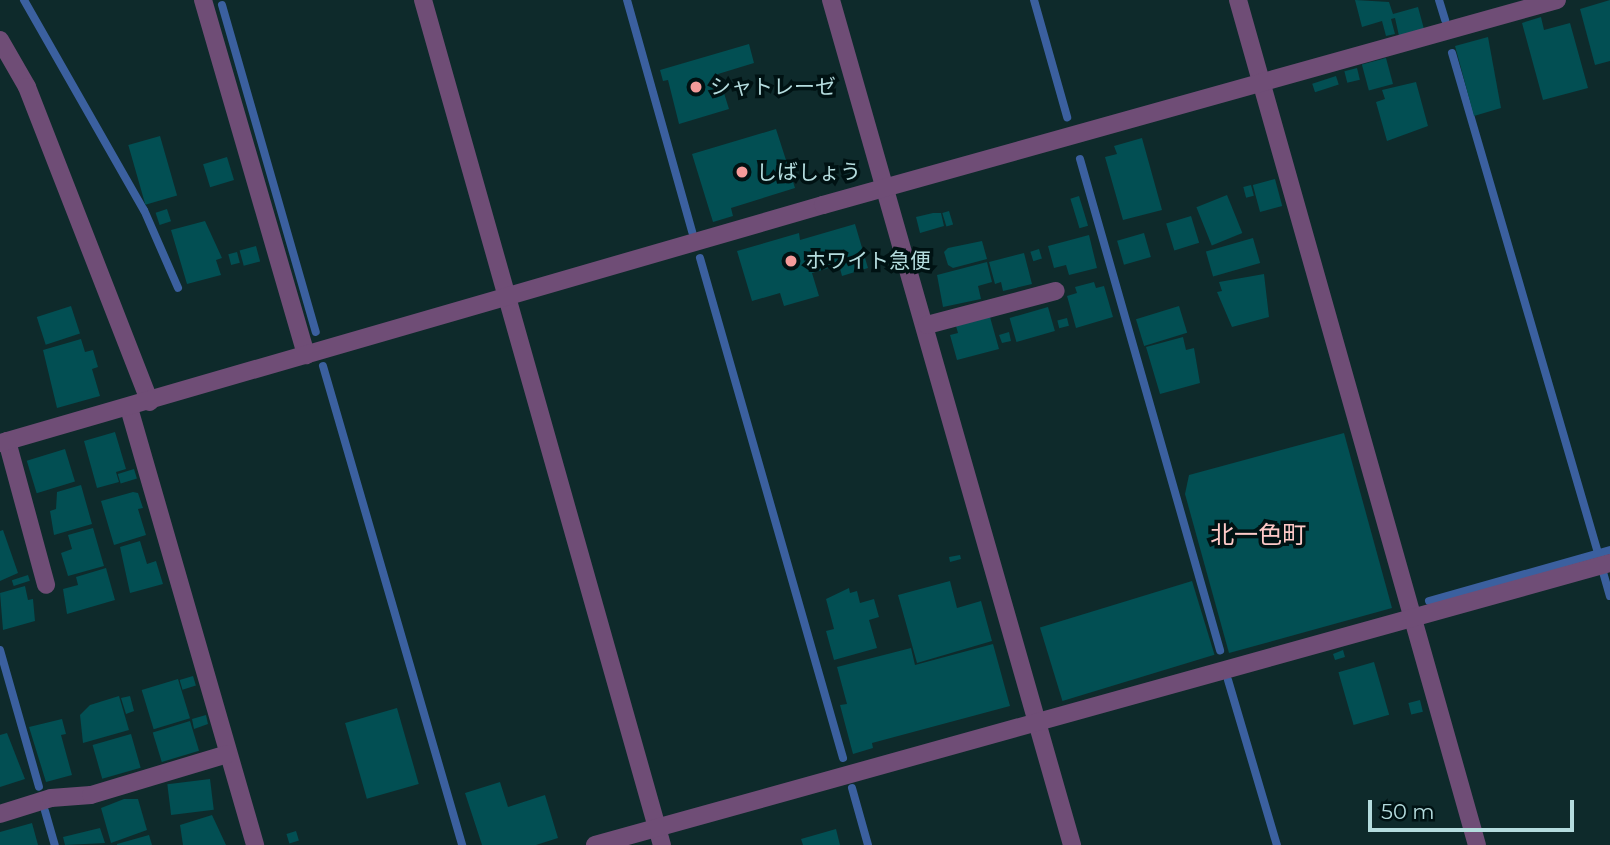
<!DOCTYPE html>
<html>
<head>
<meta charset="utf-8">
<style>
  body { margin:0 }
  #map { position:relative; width:1610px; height:845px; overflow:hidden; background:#0e2a2b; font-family:Montserrat,"Noto Sans JP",sans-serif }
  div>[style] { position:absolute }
  .stream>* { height:8px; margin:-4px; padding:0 4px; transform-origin:4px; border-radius:4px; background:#3b609f }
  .building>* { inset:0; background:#024f53; transform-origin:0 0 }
  .minor>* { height:18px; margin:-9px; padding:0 9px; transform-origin:9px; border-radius:9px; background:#6f4d76 }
  .dots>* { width:19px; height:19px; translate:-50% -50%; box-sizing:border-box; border:4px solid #001213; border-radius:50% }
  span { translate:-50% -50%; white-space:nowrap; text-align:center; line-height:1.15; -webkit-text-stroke:7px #001213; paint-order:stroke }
  .poi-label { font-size:21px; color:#b4dcde }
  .left { translate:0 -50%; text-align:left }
  .quarter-label { font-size:24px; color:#fdc9c7 }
  .scale { position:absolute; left:1368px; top:800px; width:206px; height:32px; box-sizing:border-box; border:4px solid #b4dcde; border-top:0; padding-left:9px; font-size:21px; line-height:24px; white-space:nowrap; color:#b4dcde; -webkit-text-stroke:5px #001213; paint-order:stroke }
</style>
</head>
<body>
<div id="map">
  <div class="stream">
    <div style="left:24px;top:0;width:242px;rotate:60.3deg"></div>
    <div style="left:144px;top:210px;width:85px;rotate:66.4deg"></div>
    <div style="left:627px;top:0;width:241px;rotate:74.3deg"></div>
    <div style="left:1034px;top:0;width:122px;rotate:74.2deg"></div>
    <div style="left:1439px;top:0;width:21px;rotate:73deg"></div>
    <div style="left:222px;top:5px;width:340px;rotate:74deg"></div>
    <div style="left:1452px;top:53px;width:521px;rotate:73.72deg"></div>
    <div style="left:1080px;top:159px;width:511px;rotate:74.09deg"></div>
    <div style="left:700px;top:258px;width:520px;rotate:74.04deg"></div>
    <div style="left:323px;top:366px;width:499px;rotate:73.8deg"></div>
    <div style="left:1603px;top:572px;width:25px;rotate:74deg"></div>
    <div style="left:1429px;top:601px;width:188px;rotate:-15.7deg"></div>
    <div style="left:0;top:650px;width:142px;rotate:74.1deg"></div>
    <div style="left:1228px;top:680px;width:172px;rotate:73.5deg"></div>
    <div style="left:852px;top:788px;width:59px;rotate:74.3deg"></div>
    <div style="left:45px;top:811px;width:35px;rotate:74deg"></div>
  </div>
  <div class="building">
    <div style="clip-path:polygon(1355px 0,1389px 2px,1393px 14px,1418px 7px,1424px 29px,1399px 36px,1395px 18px,1391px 19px,1395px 34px,1386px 36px,1382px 21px,1362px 27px)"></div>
    <div style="clip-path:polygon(1610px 0,1610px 61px,1595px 65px,1580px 9px)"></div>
    <div style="clip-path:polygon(1541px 17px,1544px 30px,1570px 23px,1588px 88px,1543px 100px,1522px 23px)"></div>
    <div style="clip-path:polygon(1488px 37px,1501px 108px,1474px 116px,1455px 46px)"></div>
    <div style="clip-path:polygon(749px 44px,754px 63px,718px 74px,729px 109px,679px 124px,668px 80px,663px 81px,660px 70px)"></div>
    <div style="left:1386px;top:58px;width:27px;height:25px;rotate:75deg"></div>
    <div style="left:1357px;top:68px;width:12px;height:13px;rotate:76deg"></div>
    <div style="left:1336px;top:76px;width:9px;height:25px;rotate:72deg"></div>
    <div style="clip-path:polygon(1416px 82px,1428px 126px,1387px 141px,1376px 102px,1385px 99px,1382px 90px)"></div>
    <div style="clip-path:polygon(776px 129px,795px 188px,731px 208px,733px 216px,713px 222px,692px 154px)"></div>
    <div style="left:160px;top:136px;width:62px;height:33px;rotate:74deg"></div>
    <div style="clip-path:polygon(1142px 138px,1162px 210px,1123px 220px,1105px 157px,1117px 154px,1114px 146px)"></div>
    <div style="left:227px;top:157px;width:24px;height:25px;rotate:73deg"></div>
    <div style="left:1275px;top:179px;width:28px;height:23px;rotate:75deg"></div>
    <div style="left:1251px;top:185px;width:11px;height:8px;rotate:75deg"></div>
    <div style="left:1227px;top:195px;width:41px;height:33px;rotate:68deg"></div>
    <div style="left:1079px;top:196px;width:31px;height:9px;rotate:73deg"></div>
    <div style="left:167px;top:209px;width:13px;height:12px;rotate:72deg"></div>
    <div style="left:949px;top:211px;width:14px;height:7px;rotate:73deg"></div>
    <div style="clip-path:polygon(933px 213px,941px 213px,944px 226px,920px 233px,916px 217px)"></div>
    <div style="left:1191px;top:216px;width:28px;height:26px;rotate:73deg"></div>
    <div style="clip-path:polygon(205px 221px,222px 258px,216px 260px,221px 275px,187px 284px,171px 230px)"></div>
    <div style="clip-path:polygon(855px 224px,868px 268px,842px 276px,839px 265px,812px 273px,819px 296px,784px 306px,780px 293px,752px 301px,737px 251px,799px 233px,800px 240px)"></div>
    <div style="left:1144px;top:233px;width:25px;height:28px;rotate:74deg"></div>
    <div style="clip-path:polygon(1089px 235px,1097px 268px,1069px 275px,1066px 265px,1054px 268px,1048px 246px)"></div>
    <div style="left:1253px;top:238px;width:26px;height:49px;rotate:74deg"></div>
    <div style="clip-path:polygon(982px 241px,987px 259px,953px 268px,948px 265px,944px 252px,948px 248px)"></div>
    <div style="left:256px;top:246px;width:16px;height:17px;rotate:75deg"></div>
    <div style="left:1039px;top:249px;width:10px;height:9px;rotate:73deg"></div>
    <div style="left:237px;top:252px;width:11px;height:9px;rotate:75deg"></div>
    <div style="clip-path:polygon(1024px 253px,1032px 284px,1003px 291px,1001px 282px,995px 284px,989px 262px)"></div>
    <div style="clip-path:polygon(987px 262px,992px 282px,978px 286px,981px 299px,943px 307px,937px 275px)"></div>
    <div style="clip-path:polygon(1264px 274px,1269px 317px,1232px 327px,1217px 292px,1222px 291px,1219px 282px)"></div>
    <div style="clip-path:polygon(1094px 282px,1096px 288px,1104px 286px,1113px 317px,1076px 328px,1067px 296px,1077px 293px,1075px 287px)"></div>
    <div style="left:71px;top:306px;width:29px;height:36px;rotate:72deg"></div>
    <div style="left:1179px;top:306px;width:28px;height:45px;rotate:73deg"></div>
    <div style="left:1048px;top:307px;width:25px;height:40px;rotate:74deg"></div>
    <div style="clip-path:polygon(990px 317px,999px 349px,957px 360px,950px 335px,958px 333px,956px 326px)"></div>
    <div style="left:1067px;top:318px;width:8px;height:10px;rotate:76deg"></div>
    <div style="clip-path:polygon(1009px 332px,1011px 341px,1002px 343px,999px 335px)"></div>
    <div style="clip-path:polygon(1183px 337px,1186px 350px,1194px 348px,1200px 383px,1160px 394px,1146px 347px)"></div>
    <div style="clip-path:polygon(81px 339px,85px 352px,93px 350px,98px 367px,92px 369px,100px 396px,57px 408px,43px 350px)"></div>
    <div style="clip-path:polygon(115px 432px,126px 469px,116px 472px,119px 482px,97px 488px,84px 441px)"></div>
    <div style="clip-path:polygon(1344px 433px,1392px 608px,1229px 653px,1185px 494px,1189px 475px)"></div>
    <div style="left:65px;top:449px;width:34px;height:40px;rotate:73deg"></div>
    <div style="left:134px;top:469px;width:10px;height:17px;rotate:73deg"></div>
    <div style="clip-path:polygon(81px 485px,92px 524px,54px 535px,50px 511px,56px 509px,57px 492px)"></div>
    <div style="clip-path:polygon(133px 492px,138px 493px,143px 508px,138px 509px,146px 535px,114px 545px,101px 501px)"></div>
    <div style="clip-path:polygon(93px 528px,104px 566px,68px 576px,61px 553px,72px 549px,68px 535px)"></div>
    <div style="clip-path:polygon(3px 530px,18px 573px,0 581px,0 531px)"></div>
    <div style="clip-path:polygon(140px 541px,147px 564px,156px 561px,163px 584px,130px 593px,120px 547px)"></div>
    <div style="clip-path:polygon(960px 555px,961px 559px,950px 562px,949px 557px)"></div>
    <div style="clip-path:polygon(106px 568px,115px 600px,67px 614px,63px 589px,78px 585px,76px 577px)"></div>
    <div style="left:28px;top:575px;width:6px;height:17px;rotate:72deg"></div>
    <div style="clip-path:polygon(950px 581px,957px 608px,981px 601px,992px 641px,917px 663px,898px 595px)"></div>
    <div style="left:1192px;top:581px;width:77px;height:159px;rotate:73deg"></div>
    <div style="clip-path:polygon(25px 586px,28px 600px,33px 599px,35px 621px,3px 630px,0 593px)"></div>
    <div style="clip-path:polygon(849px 588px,850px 593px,857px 591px,860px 603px,874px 599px,879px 617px,869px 620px,877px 648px,834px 660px,826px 631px,834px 629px,826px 599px)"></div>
    <div style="clip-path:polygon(993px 644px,1010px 706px,872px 743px,873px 748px,853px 754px,840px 705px,847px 704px,837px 667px,911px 648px,915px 665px)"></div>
    <div style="clip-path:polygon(1343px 650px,1345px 657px,1335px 660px,1333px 654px)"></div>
    <div style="left:1374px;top:662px;width:55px;height:37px;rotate:74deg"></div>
    <div style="left:193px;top:676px;width:10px;height:14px;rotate:73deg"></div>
    <div style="left:178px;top:679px;width:41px;height:38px;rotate:73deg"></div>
    <div style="clip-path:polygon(119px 696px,129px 730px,83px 743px,80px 715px,90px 705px)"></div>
    <div style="clip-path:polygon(130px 696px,134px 711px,126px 714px,121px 698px)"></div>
    <div style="left:1420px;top:700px;width:12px;height:12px;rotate:76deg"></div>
    <div style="left:397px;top:708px;width:79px;height:54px;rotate:74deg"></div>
    <div style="clip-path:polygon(206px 715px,208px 724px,194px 729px,192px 719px)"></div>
    <div style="clip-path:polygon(62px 719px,66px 734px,61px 735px,72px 775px,46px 782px,29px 727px)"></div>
    <div style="left:190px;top:721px;width:31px;height:39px;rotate:73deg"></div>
    <div style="clip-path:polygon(7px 733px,25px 779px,0 787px,0 735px)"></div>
    <div style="left:131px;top:734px;width:35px;height:40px;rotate:74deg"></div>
    <div style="left:210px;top:779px;width:31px;height:43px;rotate:83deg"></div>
    <div style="clip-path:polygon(500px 782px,508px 807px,545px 795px,558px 838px,536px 845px,482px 845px,465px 793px)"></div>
    <div style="clip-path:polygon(124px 799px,138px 799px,147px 830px,111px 843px,101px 808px)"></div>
    <div style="clip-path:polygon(212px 815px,226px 845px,183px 845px,180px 825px)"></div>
    <div style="clip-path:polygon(32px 823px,38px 845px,0 845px,0 832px)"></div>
    <div style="clip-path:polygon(100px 828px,105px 843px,65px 845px,63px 837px)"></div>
    <div style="clip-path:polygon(836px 829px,840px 845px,803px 845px,801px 839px)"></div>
    <div style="left:296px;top:831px;width:10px;height:10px;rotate:73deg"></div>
    <div style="clip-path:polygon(149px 835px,152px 845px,117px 845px,117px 844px)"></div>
  </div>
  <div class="minor">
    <div style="left:203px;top:0;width:370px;rotate:73.8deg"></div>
    <div style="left:423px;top:0;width:878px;rotate:74.21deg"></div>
    <div style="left:831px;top:0;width:879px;rotate:74.08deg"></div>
    <div style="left:1238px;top:0;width:878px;rotate:74.21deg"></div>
    <div style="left:0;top:40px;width:54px;rotate:60.1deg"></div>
    <div style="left:27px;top:87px;width:338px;rotate:68.7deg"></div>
    <div style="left:927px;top:325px;width:133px;rotate:-14.8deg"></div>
    <div style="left:129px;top:408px;width:455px;rotate:73.9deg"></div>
    <div style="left:7px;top:441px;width:149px;rotate:74.8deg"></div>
    <div style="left:0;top:443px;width:857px;rotate:-16.13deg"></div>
    <div style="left:823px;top:205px;width:762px;rotate:-15.6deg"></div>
    <div style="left:0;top:814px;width:53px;rotate:-17.4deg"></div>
    <div style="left:51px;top:798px;width:40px;rotate:-4.3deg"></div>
    <div style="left:91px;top:795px;width:143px;rotate:-16.7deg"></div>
    <div style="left:595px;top:845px;width:1053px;rotate:-15.53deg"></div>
  </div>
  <div class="dots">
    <div style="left:696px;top:87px;background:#f59b9a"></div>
    <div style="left:742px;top:172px;background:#f59b9a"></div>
    <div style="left:791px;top:261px;background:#f59b9a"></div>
  </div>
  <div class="poi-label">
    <span class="left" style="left:710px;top:87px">シャトレーゼ</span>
    <span class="left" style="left:756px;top:172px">しばしょう</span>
    <span class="left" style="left:805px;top:261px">ホワイト急便</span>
  </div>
  <div class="quarter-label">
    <span style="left:1258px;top:535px">北一色町</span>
  </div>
  <div class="scale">50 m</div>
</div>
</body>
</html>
